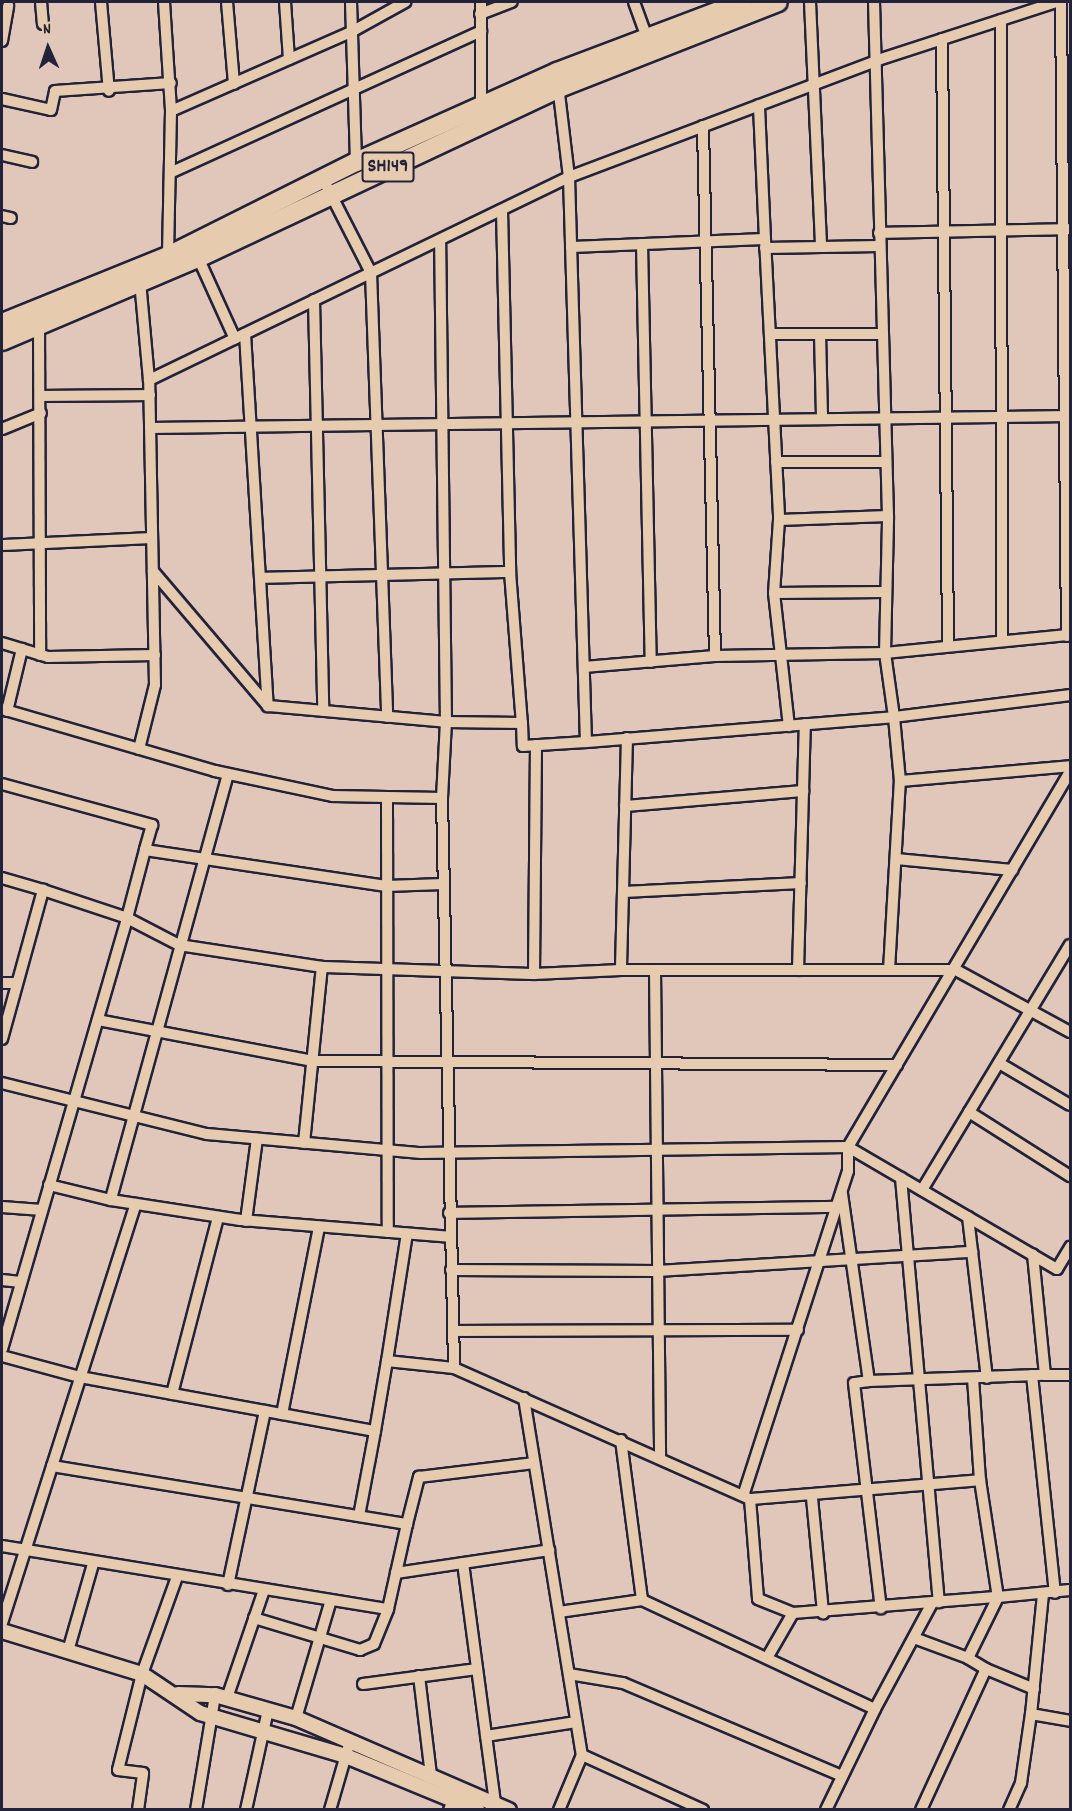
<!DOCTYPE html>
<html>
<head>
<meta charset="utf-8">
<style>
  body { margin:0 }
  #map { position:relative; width:1072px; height:1811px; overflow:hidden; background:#e1c7b9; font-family:Dekko,sans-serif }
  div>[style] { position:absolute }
  .roads { filter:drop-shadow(2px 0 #22223b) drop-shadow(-2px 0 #22223b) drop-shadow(0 2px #22223b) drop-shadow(0 -2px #22223b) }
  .minor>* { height:10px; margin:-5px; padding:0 5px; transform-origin:5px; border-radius:5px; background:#e6cbae }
  .tertiary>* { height:14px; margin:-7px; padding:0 7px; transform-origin:7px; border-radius:7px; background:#e6cbae }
  .primary>* { height:18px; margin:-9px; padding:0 9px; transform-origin:9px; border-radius:9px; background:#e6cbae }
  span { translate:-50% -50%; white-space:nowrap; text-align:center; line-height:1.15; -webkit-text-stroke:4.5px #e6cbae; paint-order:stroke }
  .shield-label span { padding:2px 4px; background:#e6cbae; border:2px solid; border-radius:4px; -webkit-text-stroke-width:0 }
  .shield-label { font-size:20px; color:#22223b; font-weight:700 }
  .frame { position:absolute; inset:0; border:3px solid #22223b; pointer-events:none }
  .north { position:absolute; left:18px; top:18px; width:60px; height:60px; -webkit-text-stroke:4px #e6cbae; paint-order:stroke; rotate:357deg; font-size:16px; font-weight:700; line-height:24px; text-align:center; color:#22223b }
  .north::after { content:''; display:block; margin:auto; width:21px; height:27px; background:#22223b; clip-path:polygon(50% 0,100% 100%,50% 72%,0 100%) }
</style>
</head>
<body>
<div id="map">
  <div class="roads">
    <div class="minor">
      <div style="left:41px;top:2px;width:22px;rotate:85deg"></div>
      <div style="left:101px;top:2px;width:89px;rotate:84.9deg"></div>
      <div style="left:164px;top:2px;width:109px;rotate:86.3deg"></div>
      <div style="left:171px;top:111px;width:145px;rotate:91.2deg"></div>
      <div style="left:227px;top:2px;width:82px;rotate:85.1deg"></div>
      <div style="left:285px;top:2px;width:57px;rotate:86deg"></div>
      <div style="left:351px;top:2px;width:160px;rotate:88.2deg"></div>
      <div style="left:634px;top:2px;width:38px;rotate:70deg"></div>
      <div style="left:810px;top:2px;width:245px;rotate:87.4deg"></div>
      <div style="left:1061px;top:2px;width:634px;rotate:89.46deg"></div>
      <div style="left:480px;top:14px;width:34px;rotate:-21deg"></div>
      <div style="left:1001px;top:20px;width:621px;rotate:89.91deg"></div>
      <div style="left:942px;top:39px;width:607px;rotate:89.43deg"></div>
      <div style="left:2px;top:41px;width:36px;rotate:-80deg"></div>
      <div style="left:558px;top:85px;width:93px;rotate:83.2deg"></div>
      <div style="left:569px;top:177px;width:565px;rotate:88.28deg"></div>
      <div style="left:586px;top:742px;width:309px;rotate:-4.6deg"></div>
      <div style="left:894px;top:717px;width:65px;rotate:-98deg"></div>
      <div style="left:885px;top:653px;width:137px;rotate:-88.7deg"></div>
      <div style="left:888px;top:516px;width:514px;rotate:-91.56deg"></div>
      <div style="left:2px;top:99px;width:50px;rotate:12.7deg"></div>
      <div style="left:51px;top:110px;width:19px;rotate:-78deg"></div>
      <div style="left:55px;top:91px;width:116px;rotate:-3.9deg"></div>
      <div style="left:481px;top:106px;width:104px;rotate:-90deg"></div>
      <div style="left:171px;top:111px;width:199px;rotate:-23.7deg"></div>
      <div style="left:353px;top:31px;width:60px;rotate:-29.1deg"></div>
      <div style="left:2px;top:155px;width:31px;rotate:13deg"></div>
      <div style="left:172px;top:172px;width:340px;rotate:-24.5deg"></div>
      <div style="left:323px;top:179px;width:106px;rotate:62.9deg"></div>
      <div style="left:371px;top:273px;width:444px;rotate:87.9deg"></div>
      <div style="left:502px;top:210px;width:362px;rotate:88.7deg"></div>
      <div style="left:2px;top:216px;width:9px;rotate:13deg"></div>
      <div style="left:879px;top:233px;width:191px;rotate:-1.2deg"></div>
      <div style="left:765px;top:239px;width:281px;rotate:87.1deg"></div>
      <div style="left:779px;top:520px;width:73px;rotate:93.9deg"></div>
      <div style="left:774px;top:593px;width:134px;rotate:83.6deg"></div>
      <div style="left:642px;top:244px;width:418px;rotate:88.8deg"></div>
      <div style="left:571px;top:247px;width:194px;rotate:-2.4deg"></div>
      <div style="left:765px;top:239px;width:134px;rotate:-92.6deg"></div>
      <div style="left:765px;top:248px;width:114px;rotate:-1deg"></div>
      <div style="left:196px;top:253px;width:94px;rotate:65.6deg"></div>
      <div style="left:314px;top:300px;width:411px;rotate:88.7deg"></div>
      <div style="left:39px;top:325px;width:330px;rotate:89.8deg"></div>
      <div style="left:245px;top:334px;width:373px;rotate:86.5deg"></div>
      <div style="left:770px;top:334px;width:112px"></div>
      <div style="left:820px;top:334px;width:83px;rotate:88.6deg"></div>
      <div style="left:149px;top:380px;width:466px;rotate:-25.8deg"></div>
      <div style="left:569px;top:177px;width:330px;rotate:-20.7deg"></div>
      <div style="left:878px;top:60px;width:188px;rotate:-18deg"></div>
      <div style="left:42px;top:396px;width:108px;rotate:-0.5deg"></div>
      <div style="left:150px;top:428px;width:920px;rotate:-0.75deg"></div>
      <div style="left:2px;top:429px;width:42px;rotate:-22.3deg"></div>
      <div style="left:776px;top:462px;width:110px"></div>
      <div style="left:779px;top:520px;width:109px;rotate:-2.1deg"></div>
      <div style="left:2px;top:545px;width:150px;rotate:-2.7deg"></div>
      <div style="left:153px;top:571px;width:177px;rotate:49.6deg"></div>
      <div style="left:268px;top:706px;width:179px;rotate:5.1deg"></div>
      <div style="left:446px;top:722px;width:482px;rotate:-90.7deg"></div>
      <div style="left:261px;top:578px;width:249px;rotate:-1.4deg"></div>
      <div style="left:510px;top:572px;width:151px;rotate:85.5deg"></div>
      <div style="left:774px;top:593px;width:110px;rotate:-0.5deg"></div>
      <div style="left:2px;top:643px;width:48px;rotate:16.9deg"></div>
      <div style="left:48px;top:657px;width:107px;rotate:-1.1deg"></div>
      <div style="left:715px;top:656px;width:170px;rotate:-1deg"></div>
      <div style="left:885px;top:653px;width:186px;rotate:-5.6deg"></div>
      <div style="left:584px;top:667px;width:131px;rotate:-4.8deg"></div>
      <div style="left:715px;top:656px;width:530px;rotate:-91.3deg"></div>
      <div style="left:2px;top:709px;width:222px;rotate:16.2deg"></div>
      <div style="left:215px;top:771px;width:121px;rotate:12deg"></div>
      <div style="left:333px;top:796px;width:109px;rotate:1.1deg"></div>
      <div style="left:442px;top:798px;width:76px;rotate:-87deg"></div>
      <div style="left:446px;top:722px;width:76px;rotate:0.8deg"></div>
      <div style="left:522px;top:723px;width:23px;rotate:88deg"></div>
      <div style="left:523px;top:746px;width:63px;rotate:-3.6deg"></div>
      <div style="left:7px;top:711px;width:64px;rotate:-76.4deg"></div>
      <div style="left:627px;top:738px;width:232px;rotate:91.5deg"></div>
      <div style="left:621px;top:970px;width:34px"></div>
      <div style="left:655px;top:970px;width:487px;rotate:89.4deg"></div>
      <div style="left:139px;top:749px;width:66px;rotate:-76deg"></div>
      <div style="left:155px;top:685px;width:305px;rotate:-91.1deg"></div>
      <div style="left:149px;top:380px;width:98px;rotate:-95.2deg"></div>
      <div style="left:228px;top:774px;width:442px;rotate:105.4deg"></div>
      <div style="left:111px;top:1200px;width:131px;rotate:8.8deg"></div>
      <div style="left:240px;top:1220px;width:211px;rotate:4.6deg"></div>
      <div style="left:900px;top:781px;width:171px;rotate:-5deg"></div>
      <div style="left:2px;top:784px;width:156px;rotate:15.3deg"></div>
      <div style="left:152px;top:825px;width:26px;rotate:106deg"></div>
      <div style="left:145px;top:850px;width:244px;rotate:8.5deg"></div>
      <div style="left:386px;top:886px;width:57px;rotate:-2deg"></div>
      <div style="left:387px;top:797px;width:435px;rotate:89.9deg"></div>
      <div style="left:442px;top:798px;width:570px;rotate:88.79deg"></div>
      <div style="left:454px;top:1368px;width:324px;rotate:23.9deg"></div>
      <div style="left:750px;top:1499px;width:231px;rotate:-4.7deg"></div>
      <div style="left:980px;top:1480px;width:118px;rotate:81.3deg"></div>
      <div style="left:998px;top:1597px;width:72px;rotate:-5.6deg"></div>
      <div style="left:625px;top:806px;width:179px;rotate:-4.8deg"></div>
      <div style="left:896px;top:859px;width:117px;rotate:5.4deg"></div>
      <div style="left:2px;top:878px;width:43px;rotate:16.3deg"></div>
      <div style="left:624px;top:892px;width:177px;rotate:-2.9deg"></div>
      <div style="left:655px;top:970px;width:301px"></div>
      <div style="left:956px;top:970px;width:130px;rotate:28.5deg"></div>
      <div style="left:798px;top:970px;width:246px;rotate:-88.4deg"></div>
      <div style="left:889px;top:970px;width:189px;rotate:-86.7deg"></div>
      <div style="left:900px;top:781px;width:64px;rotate:-95.4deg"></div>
      <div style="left:894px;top:717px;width:177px;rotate:-7.1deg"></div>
      <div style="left:534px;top:974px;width:87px;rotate:-2.6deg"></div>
      <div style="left:2px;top:983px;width:15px"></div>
      <div style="left:98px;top:1020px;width:218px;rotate:10.8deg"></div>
      <div style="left:312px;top:1061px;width:585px;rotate:0.39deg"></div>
      <div style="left:2px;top:1039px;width:155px;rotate:-74.6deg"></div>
      <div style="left:43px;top:890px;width:89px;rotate:18.4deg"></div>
      <div style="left:127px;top:918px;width:70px;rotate:-75.2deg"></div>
      <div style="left:999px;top:1063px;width:82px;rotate:30.6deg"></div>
      <div style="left:2px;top:1083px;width:211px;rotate:14deg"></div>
      <div style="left:207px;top:1134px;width:215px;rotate:5.1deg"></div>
      <div style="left:421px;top:1153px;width:427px;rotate:-0.8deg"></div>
      <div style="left:848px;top:1147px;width:437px;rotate:-59.4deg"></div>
      <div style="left:969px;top:1112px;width:120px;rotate:32.4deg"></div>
      <div style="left:304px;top:1143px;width:177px;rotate:-84.2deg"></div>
      <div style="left:901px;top:1178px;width:426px;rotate:84.9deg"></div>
      <div style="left:49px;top:1185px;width:64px;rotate:13.6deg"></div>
      <div style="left:922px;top:1190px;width:286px;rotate:-58.9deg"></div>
      <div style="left:842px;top:1194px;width:189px;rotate:81.8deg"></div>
      <div style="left:869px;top:1381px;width:176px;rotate:-2deg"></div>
      <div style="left:1045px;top:1375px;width:121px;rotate:-95.7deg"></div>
      <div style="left:2px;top:1207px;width:40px;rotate:4.3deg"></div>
      <div style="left:449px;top:1213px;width:387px;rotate:-0.9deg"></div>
      <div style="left:968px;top:1217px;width:162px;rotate:83.3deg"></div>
      <div style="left:246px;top:1221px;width:83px;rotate:-82.4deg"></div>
      <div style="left:451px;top:1270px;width:206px;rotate:0.3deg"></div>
      <div style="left:657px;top:1271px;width:316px;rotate:-3.5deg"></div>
      <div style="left:2px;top:1280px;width:19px;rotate:6deg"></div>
      <div style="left:453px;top:1331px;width:345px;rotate:-0.2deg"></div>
      <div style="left:2px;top:1349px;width:449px;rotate:-73.8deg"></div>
      <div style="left:127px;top:918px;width:59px;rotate:27.4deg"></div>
      <div style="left:179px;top:945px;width:145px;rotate:8.7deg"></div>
      <div style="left:322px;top:967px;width:212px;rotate:1.9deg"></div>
      <div style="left:534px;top:974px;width:229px;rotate:-89.5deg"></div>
      <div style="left:2px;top:1356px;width:81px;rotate:15.1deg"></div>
      <div style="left:80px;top:1377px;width:300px;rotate:10.4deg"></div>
      <div style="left:375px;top:1431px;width:71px;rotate:-80.3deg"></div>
      <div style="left:387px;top:1361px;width:67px;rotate:6deg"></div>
      <div style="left:387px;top:1361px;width:129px;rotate:-81.1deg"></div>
      <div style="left:1032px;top:1375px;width:219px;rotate:84deg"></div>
      <div style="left:1045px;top:1375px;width:25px"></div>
      <div style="left:973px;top:1378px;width:102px;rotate:86.1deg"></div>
      <div style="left:869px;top:1381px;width:15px;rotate:172deg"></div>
      <div style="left:854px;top:1383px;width:227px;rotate:83.2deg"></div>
      <div style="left:172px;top:1394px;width:183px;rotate:-75.4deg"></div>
      <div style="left:524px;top:1398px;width:362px;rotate:80.8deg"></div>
      <div style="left:582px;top:1755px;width:60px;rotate:112.7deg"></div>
      <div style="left:282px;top:1414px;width:191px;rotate:-78.8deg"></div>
      <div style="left:621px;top:1440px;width:161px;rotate:82.5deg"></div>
      <div style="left:52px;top:1466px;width:360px;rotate:9.3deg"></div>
      <div style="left:407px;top:1524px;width:49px;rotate:-75.7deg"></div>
      <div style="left:419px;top:1477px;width:116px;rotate:-6.9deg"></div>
      <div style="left:744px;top:1493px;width:338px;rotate:-72.1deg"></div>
      <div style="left:848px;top:1171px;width:24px;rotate:-90deg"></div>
      <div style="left:848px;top:1147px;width:242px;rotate:30.3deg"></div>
      <div style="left:1057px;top:1269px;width:26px;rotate:-59deg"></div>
      <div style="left:812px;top:1498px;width:116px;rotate:84.5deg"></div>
      <div style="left:750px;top:1499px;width:100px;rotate:85.4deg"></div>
      <div style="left:758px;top:1599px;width:38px;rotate:22deg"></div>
      <div style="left:359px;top:1516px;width:86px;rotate:-79.3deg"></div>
      <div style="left:2px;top:1546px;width:391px;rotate:9.3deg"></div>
      <div style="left:388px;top:1609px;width:87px;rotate:-77.4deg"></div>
      <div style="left:463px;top:1563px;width:242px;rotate:82.4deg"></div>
      <div style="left:396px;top:1573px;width:155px;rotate:-8.5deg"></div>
      <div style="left:228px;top:1585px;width:178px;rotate:-78deg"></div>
      <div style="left:1043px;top:1594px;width:121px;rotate:95.7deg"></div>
      <div style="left:1031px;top:1714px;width:40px;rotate:10deg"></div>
      <div style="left:559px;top:1612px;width:84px;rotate:-8.2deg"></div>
      <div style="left:642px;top:1600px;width:257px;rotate:25.1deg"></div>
      <div style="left:875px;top:1709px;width:112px;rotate:115.9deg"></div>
      <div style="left:254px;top:1618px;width:111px;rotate:16.8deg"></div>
      <div style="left:360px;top:1650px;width:15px;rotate:-23deg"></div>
      <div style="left:374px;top:1644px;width:38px;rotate:-68deg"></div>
      <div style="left:2px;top:1623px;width:440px;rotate:-72.3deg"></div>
      <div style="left:914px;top:1638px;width:58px;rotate:20.3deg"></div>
      <div style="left:68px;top:1651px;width:91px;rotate:-74deg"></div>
      <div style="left:767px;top:1658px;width:52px;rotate:-60deg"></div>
      <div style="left:793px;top:1613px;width:206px;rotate:-4.5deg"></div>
      <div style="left:986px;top:1669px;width:52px;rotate:22.6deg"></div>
      <div style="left:569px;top:1674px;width:55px;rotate:9.5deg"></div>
      <div style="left:623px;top:1683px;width:238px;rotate:23deg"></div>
      <div style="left:419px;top:1676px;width:100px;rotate:83.1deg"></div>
      <div style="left:363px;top:1684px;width:115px;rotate:-7.5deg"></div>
      <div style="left:227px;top:1698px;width:114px;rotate:-71.1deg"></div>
      <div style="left:875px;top:1709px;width:120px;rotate:-61.7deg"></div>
      <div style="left:296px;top:1718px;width:123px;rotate:-73.5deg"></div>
      <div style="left:486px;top:1736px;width:91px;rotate:-8.8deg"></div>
      <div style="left:582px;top:1755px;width:133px;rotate:24.4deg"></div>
      <div style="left:138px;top:1810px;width:37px;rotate:-82deg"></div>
      <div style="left:143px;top:1773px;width:25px;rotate:-173deg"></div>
      <div style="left:118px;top:1770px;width:99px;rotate:-76deg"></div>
      <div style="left:142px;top:1674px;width:103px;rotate:-70.2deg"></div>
      <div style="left:196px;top:1810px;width:117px;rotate:-80.6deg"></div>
      <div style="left:246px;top:1810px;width:102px;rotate:-77.6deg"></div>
      <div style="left:330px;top:1810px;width:72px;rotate:-73.8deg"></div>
      <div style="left:449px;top:1810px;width:18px;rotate:-68deg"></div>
      <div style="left:921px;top:1810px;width:155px;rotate:-65.3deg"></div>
      <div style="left:986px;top:1669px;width:21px;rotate:-149deg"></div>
      <div style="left:968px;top:1658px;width:68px;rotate:-63.8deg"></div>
      <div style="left:1009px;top:1810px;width:30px;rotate:-66deg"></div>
      <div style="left:1021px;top:1783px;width:70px;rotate:-81.8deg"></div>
    </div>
    <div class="tertiary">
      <div style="left:2px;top:1631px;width:146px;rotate:17.1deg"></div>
      <div style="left:142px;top:1674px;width:70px;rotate:33.9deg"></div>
      <div style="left:200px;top:1713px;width:152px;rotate:16.4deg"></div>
      <div style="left:346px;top:1756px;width:142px;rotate:22.4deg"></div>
      <div style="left:178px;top:1694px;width:37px;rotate:2deg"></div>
      <div style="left:215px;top:1695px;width:84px;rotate:15.9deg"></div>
      <div style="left:296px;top:1718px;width:232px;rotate:23.4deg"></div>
    </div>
    <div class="primary">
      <div style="left:2px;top:323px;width:179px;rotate:-22deg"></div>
      <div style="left:168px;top:256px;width:210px;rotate:-26.6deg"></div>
      <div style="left:356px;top:162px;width:220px;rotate:-24.1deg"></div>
      <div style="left:557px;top:72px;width:198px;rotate:-20.7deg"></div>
      <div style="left:2px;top:341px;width:213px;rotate:-23deg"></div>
      <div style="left:198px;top:258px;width:399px;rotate:-25.2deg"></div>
      <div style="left:559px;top:88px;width:235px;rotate:-21.4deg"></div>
    </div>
  </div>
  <div class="shield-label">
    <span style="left:388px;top:167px">SH149</span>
  </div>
  <div class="frame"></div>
  <div class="north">N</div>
</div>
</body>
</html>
